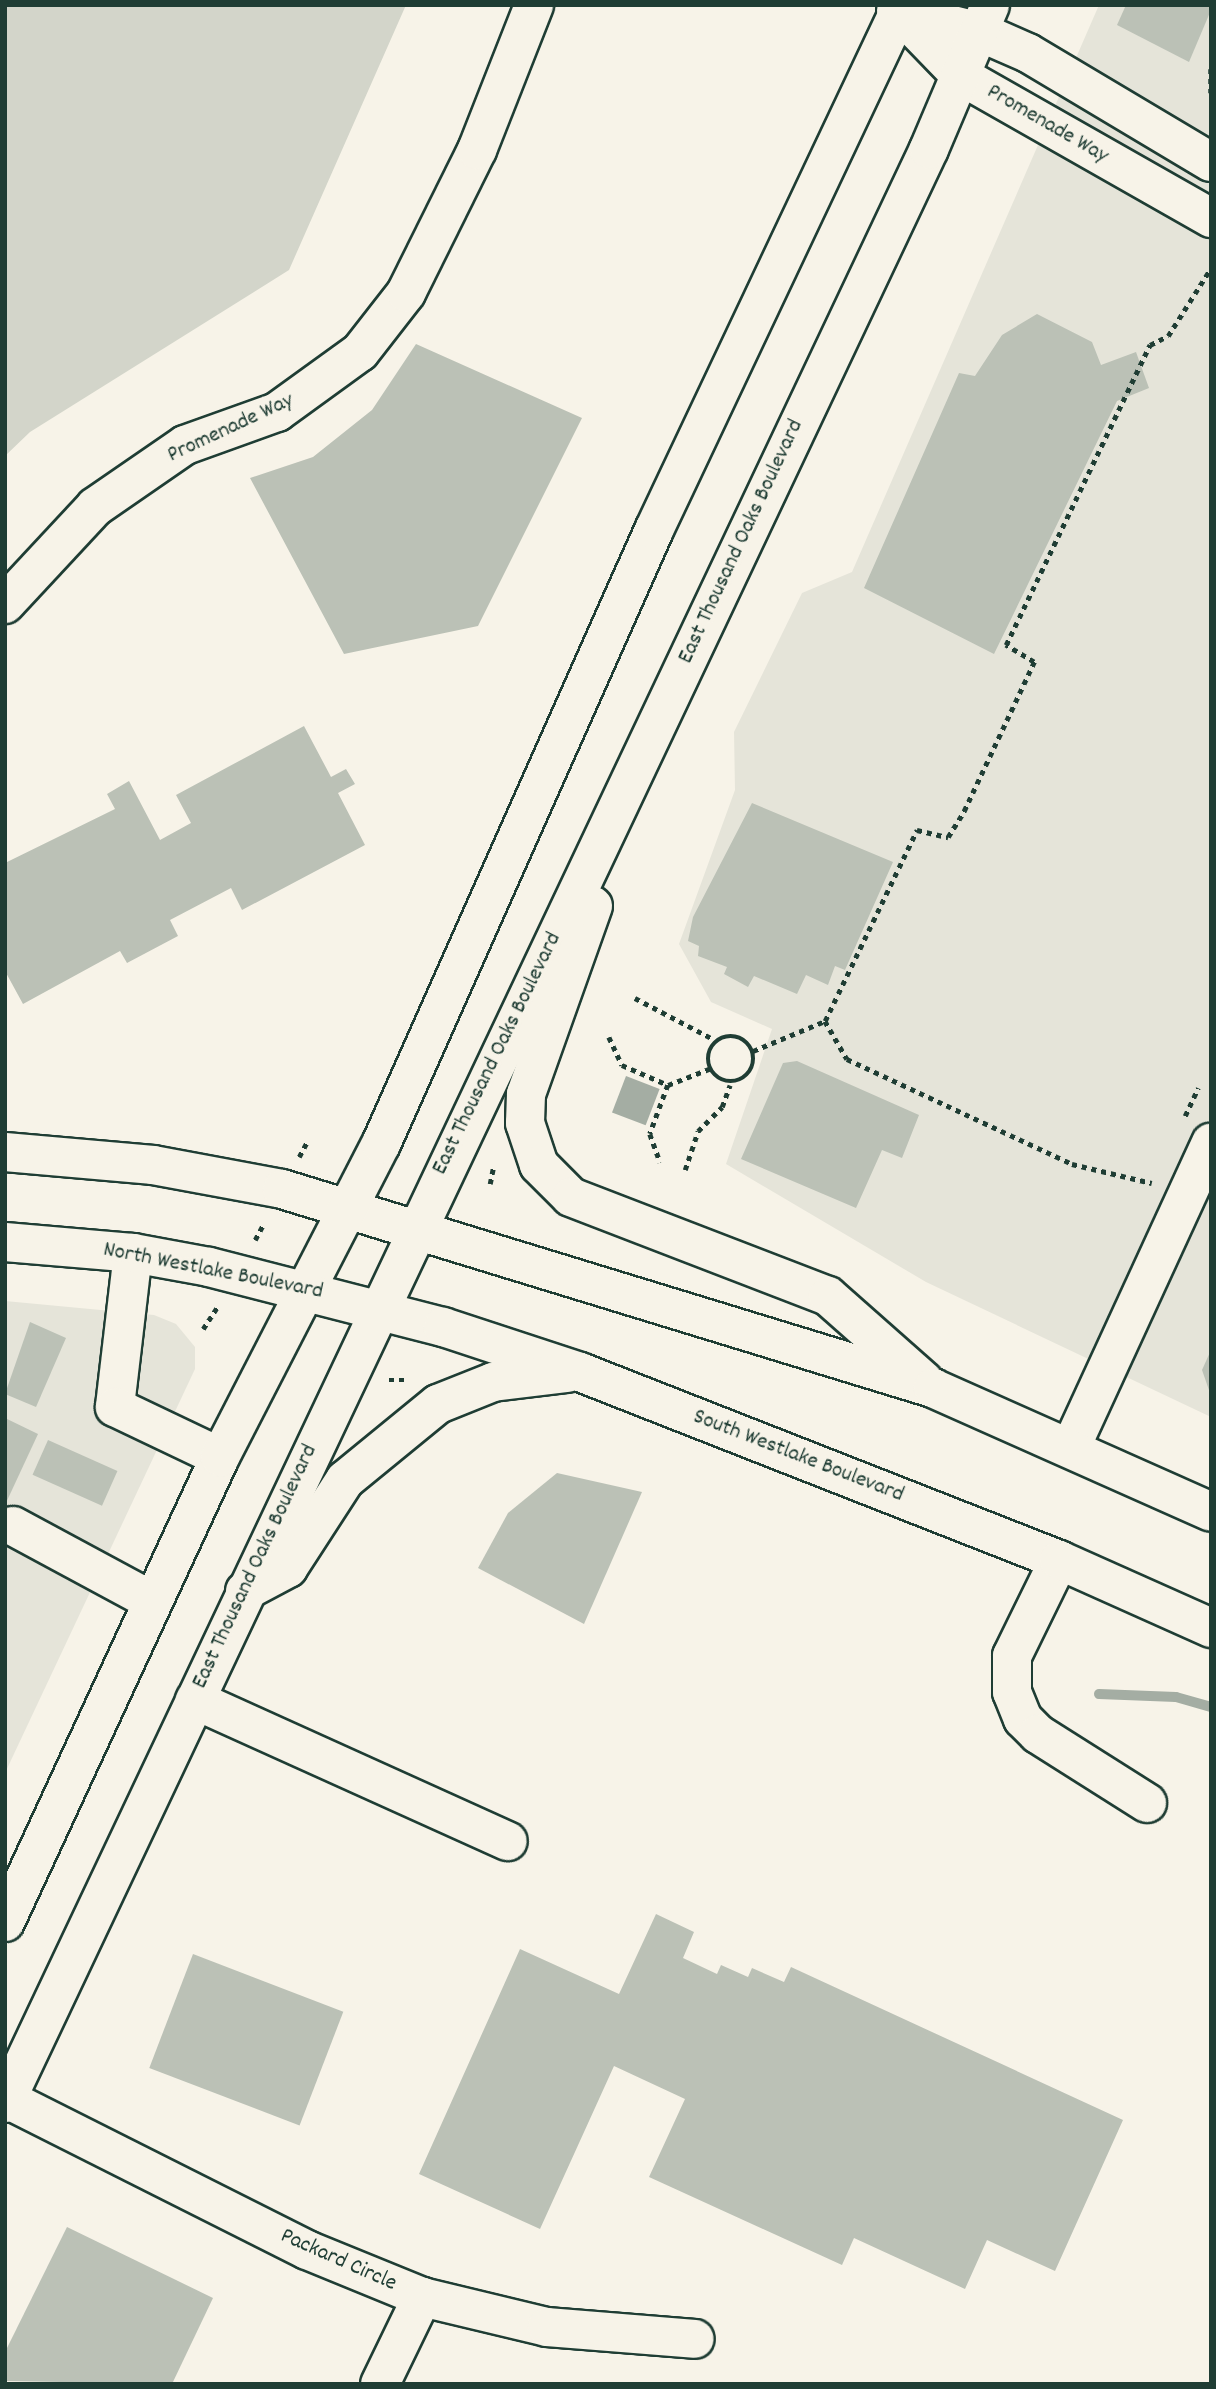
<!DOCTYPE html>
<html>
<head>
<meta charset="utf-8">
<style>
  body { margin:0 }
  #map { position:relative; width:1216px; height:2389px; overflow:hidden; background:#f7f3e8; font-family:Dekko,sans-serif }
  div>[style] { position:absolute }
  .built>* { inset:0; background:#e5e4d9 }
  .green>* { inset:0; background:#d3d5ca }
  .water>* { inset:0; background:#a4ada3; transform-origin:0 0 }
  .stream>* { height:10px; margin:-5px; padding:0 5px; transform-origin:5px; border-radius:5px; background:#a4ada3 }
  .building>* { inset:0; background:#bbc1b6; transform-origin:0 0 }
  .path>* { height:4.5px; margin-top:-2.25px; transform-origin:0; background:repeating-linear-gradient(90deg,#1f3d34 0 5px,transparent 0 10px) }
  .path>.ring { margin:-2.25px; padding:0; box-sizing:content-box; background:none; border:4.5px solid #1f3d34; border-radius:50% }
  .roads { filter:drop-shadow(2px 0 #1f3d34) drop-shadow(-2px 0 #1f3d34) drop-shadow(0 2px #1f3d34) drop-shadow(0 -2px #1f3d34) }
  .minor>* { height:38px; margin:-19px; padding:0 19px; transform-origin:19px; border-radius:19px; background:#f7f3e8 }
  .major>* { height:38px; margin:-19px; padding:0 19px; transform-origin:19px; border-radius:19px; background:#f7f3e8 }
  span { translate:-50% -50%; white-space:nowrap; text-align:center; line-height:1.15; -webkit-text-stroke:7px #f7f3e8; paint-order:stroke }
  .street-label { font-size:23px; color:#1f3d34 }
  .frame { position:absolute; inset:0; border:7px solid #1f3d34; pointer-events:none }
</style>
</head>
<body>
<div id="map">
  <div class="built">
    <div style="clip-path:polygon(1099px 5px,1211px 5px,1211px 1417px,926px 1282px,726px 1164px,772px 1029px,711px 1002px,679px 944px,735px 790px,734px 732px,802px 593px,852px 572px)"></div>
    <div style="clip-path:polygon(5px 1301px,154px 1315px,176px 1324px,195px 1347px,195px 1369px,5px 1773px)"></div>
  </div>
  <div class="green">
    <div style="clip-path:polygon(5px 5px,406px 5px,289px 270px,30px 432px,5px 456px)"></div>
  </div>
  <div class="water">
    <div style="left:626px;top:1076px;width:36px;height:39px;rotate:21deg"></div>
  </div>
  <div class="stream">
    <div style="left:1099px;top:1694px;width:77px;rotate:2.2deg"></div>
    <div style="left:1176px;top:1697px;width:36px;rotate:16deg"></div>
  </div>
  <div class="building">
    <div style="clip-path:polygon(1126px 5px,1211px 5px,1211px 10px,1189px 62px,1117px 25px)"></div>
    <div style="clip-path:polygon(1037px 314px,1092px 342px,1101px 365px,1136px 352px,1149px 388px,1117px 401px,994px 654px,864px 588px,959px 373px,975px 376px,1002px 335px)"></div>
    <div style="clip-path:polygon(416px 344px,582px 418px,478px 626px,344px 654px,250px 478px,313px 457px,372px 410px)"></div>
    <div style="clip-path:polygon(304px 726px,331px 777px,346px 769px,355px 784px,338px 793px,365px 845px,242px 910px,231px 888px,170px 920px,178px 936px,127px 963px,120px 951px,23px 1004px,5px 971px,5px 863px,115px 809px,107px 794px,129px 781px,160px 840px,191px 823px,176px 795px)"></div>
    <div style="clip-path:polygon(752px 803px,893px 862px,845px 970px,835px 966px,828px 985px,806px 975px,797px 994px,754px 976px,748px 987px,724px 974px,727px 967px,698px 956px,699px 946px,688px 941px,693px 917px)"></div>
    <div style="clip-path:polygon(797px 1061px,919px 1115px,902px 1158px,882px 1150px,856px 1208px,741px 1159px,783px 1063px)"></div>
    <div style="clip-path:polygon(30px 1322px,66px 1338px,36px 1407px,5px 1394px)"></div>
    <div style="clip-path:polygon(1211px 1350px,1211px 1393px,1210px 1393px,1202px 1370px)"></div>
    <div style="clip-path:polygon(5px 1418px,38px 1434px,5px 1505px)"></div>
    <div style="left:48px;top:1440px;width:76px;height:38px;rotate:24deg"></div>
    <div style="clip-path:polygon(557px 1473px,642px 1492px,584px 1624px,478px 1568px,508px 1513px)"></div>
    <div style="clip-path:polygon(656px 1914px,694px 1932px,683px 1958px,717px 1974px,721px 1965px,748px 1977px,752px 1968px,784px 1982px,791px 1967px,1123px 2120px,1055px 2271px,987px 2240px,965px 2289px,854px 2238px,842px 2265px,649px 2177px,685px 2099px,614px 2066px,540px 2229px,419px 2174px,520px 1949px,619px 1994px)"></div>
    <div style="left:193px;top:1954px;width:161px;height:122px;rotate:21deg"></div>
    <div style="clip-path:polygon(67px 2227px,213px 2298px,172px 2384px,5px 2381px,5px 2352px)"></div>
  </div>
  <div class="path">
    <div style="left:1211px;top:69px;width:24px;rotate:90deg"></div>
    <div style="left:635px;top:998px;width:88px;rotate:27.7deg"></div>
    <div style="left:825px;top:1021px;width:44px;rotate:59.9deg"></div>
    <div style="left:847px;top:1059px;width:248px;rotate:25deg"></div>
    <div style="left:1072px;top:1164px;width:82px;rotate:13.4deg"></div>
    <div class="ring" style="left:708px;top:1036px;width:41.5px;height:41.5px"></div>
    <div style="left:609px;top:1037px;width:31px;rotate:65deg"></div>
    <div style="left:622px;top:1065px;width:50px;rotate:23.5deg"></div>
    <div style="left:668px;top:1085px;width:52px;rotate:110.2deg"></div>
    <div style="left:650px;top:1134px;width:30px;rotate:70deg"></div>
    <div style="left:753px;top:1051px;width:78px;rotate:-22.6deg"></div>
    <div style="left:825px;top:1021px;width:212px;rotate:-64.3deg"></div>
    <div style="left:917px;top:830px;width:32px;rotate:13deg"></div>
    <div style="left:948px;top:837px;width:31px;rotate:-58deg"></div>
    <div style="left:964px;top:811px;width:165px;rotate:-64.8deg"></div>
    <div style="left:1034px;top:662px;width:33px;rotate:-149deg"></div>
    <div style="left:1006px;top:645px;width:333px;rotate:-64.4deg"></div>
    <div style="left:1150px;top:345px;width:20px;rotate:-27deg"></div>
    <div style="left:1168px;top:336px;width:80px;rotate:-57.7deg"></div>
    <div style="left:668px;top:1085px;width:49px;rotate:-21.4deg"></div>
    <div style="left:1185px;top:1116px;width:31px;rotate:-65deg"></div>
    <div style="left:299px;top:1157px;width:17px;rotate:-62deg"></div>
    <div style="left:685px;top:1170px;width:41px;rotate:-71.6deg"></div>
    <div style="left:698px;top:1131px;width:34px;rotate:-45deg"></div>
    <div style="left:722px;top:1107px;width:23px;rotate:-70deg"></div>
    <div style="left:490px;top:1184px;width:16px;rotate:-79deg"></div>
    <div style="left:255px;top:1240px;width:19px;rotate:-62deg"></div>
    <div style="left:203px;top:1329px;width:27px;rotate:-57deg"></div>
    <div style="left:389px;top:1380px;width:19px"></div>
  </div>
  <div class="roads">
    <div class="minor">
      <div style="left:896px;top:11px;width:87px;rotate:14deg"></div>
      <div style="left:980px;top:32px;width:52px;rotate:23.6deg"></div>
      <div style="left:1028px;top:53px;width:213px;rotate:30.8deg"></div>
      <div style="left:899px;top:12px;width:89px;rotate:45.9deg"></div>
      <div style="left:961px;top:76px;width:288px;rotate:29.6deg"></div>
      <div style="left:5px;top:604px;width:132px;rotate:-47.1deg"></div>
      <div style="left:95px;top:507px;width:109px;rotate:-34.6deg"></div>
      <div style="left:185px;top:445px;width:98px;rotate:-19.7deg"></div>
      <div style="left:277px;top:412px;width:102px;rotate:-35.9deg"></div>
      <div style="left:360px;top:352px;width:75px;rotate:-52.1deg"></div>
      <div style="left:406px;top:293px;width:160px;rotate:-63.6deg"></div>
      <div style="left:477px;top:150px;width:156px;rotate:-68.5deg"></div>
      <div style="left:133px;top:1253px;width:155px;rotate:96.7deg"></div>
      <div style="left:115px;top:1407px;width:116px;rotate:25.5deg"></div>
      <div style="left:1071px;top:1447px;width:335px;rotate:-65.3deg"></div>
      <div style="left:13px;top:1526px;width:158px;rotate:28.3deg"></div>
      <div style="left:1059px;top:1560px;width:107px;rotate:116.1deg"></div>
      <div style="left:1012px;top:1656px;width:36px;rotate:90deg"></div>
      <div style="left:1012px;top:1692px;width:29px;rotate:68deg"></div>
      <div style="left:1023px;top:1719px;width:21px;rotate:45deg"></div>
      <div style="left:1038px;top:1734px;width:129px;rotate:32.3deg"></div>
      <div style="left:195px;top:1700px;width:343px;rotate:24.3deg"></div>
      <div style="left:5px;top:2098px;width:338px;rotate:26.7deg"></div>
      <div style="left:307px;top:2250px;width:124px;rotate:22.2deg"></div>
      <div style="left:422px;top:2297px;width:129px;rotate:13.5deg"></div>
      <div style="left:547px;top:2327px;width:148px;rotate:4.6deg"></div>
      <div style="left:380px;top:2384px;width:97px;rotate:-64.2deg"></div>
    </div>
    <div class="major">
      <div style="left:593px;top:906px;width:200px;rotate:109.6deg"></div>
      <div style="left:526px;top:1094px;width:29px;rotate:92deg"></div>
      <div style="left:525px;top:1123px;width:44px;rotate:71.6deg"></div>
      <div style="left:539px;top:1165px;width:45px;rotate:45deg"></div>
      <div style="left:571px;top:1197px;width:275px;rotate:21.1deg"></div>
      <div style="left:828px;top:1296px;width:127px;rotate:41.5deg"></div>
      <div style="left:5px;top:1152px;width:149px;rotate:5deg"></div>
      <div style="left:153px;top:1165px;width:131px;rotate:10.5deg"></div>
      <div style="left:282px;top:1189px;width:681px;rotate:17deg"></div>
      <div style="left:933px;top:1388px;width:304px;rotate:24deg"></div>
      <div style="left:5px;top:1242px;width:128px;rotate:4.9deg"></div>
      <div style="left:133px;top:1253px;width:77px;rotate:10.4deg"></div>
      <div style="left:209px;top:1267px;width:242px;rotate:14.4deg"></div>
      <div style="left:443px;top:1327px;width:144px;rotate:18.2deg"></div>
      <div style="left:580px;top:1372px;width:515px;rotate:21.43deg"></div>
      <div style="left:1059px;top:1560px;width:167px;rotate:24.1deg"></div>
      <div style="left:245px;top:1591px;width:49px;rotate:-28.1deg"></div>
      <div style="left:288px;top:1568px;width:105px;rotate:-57.1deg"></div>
      <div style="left:345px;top:1480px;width:120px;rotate:-39.3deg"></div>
      <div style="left:438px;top:1404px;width:59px;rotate:-21.8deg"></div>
      <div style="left:493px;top:1382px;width:75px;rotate:-6.9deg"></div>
      <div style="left:5px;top:1922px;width:512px;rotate:-65.19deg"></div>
      <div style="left:220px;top:1457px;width:352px;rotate:-62.8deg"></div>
      <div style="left:381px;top:1144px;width:672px;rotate:-66.03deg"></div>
      <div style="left:654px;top:530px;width:581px;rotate:-64.71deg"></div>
      <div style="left:5px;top:2103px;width:2161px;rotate:-64.69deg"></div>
      <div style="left:929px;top:149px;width:156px;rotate:-67deg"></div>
    </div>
  </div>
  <div class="street-label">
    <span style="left:1047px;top:125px;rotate:30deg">Promenade Way</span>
    <span style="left:231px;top:429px;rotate:-25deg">Promenade Way</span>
    <span style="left:742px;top:542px;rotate:-65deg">East Thousand Oaks Boulevard</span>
    <span style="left:498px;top:1054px;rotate:-64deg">East Thousand Oaks Boulevard</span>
    <span style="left:213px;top:1272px;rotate:11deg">North Westlake Boulevard</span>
    <span style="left:798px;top:1457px;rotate:21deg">South Westlake Boulevard</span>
    <span style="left:256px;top:1567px;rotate:-65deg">East Thousand Oaks Boulevard</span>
    <span style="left:338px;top:2261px;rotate:24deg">Packard Circle</span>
  </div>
  <div class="frame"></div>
</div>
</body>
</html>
